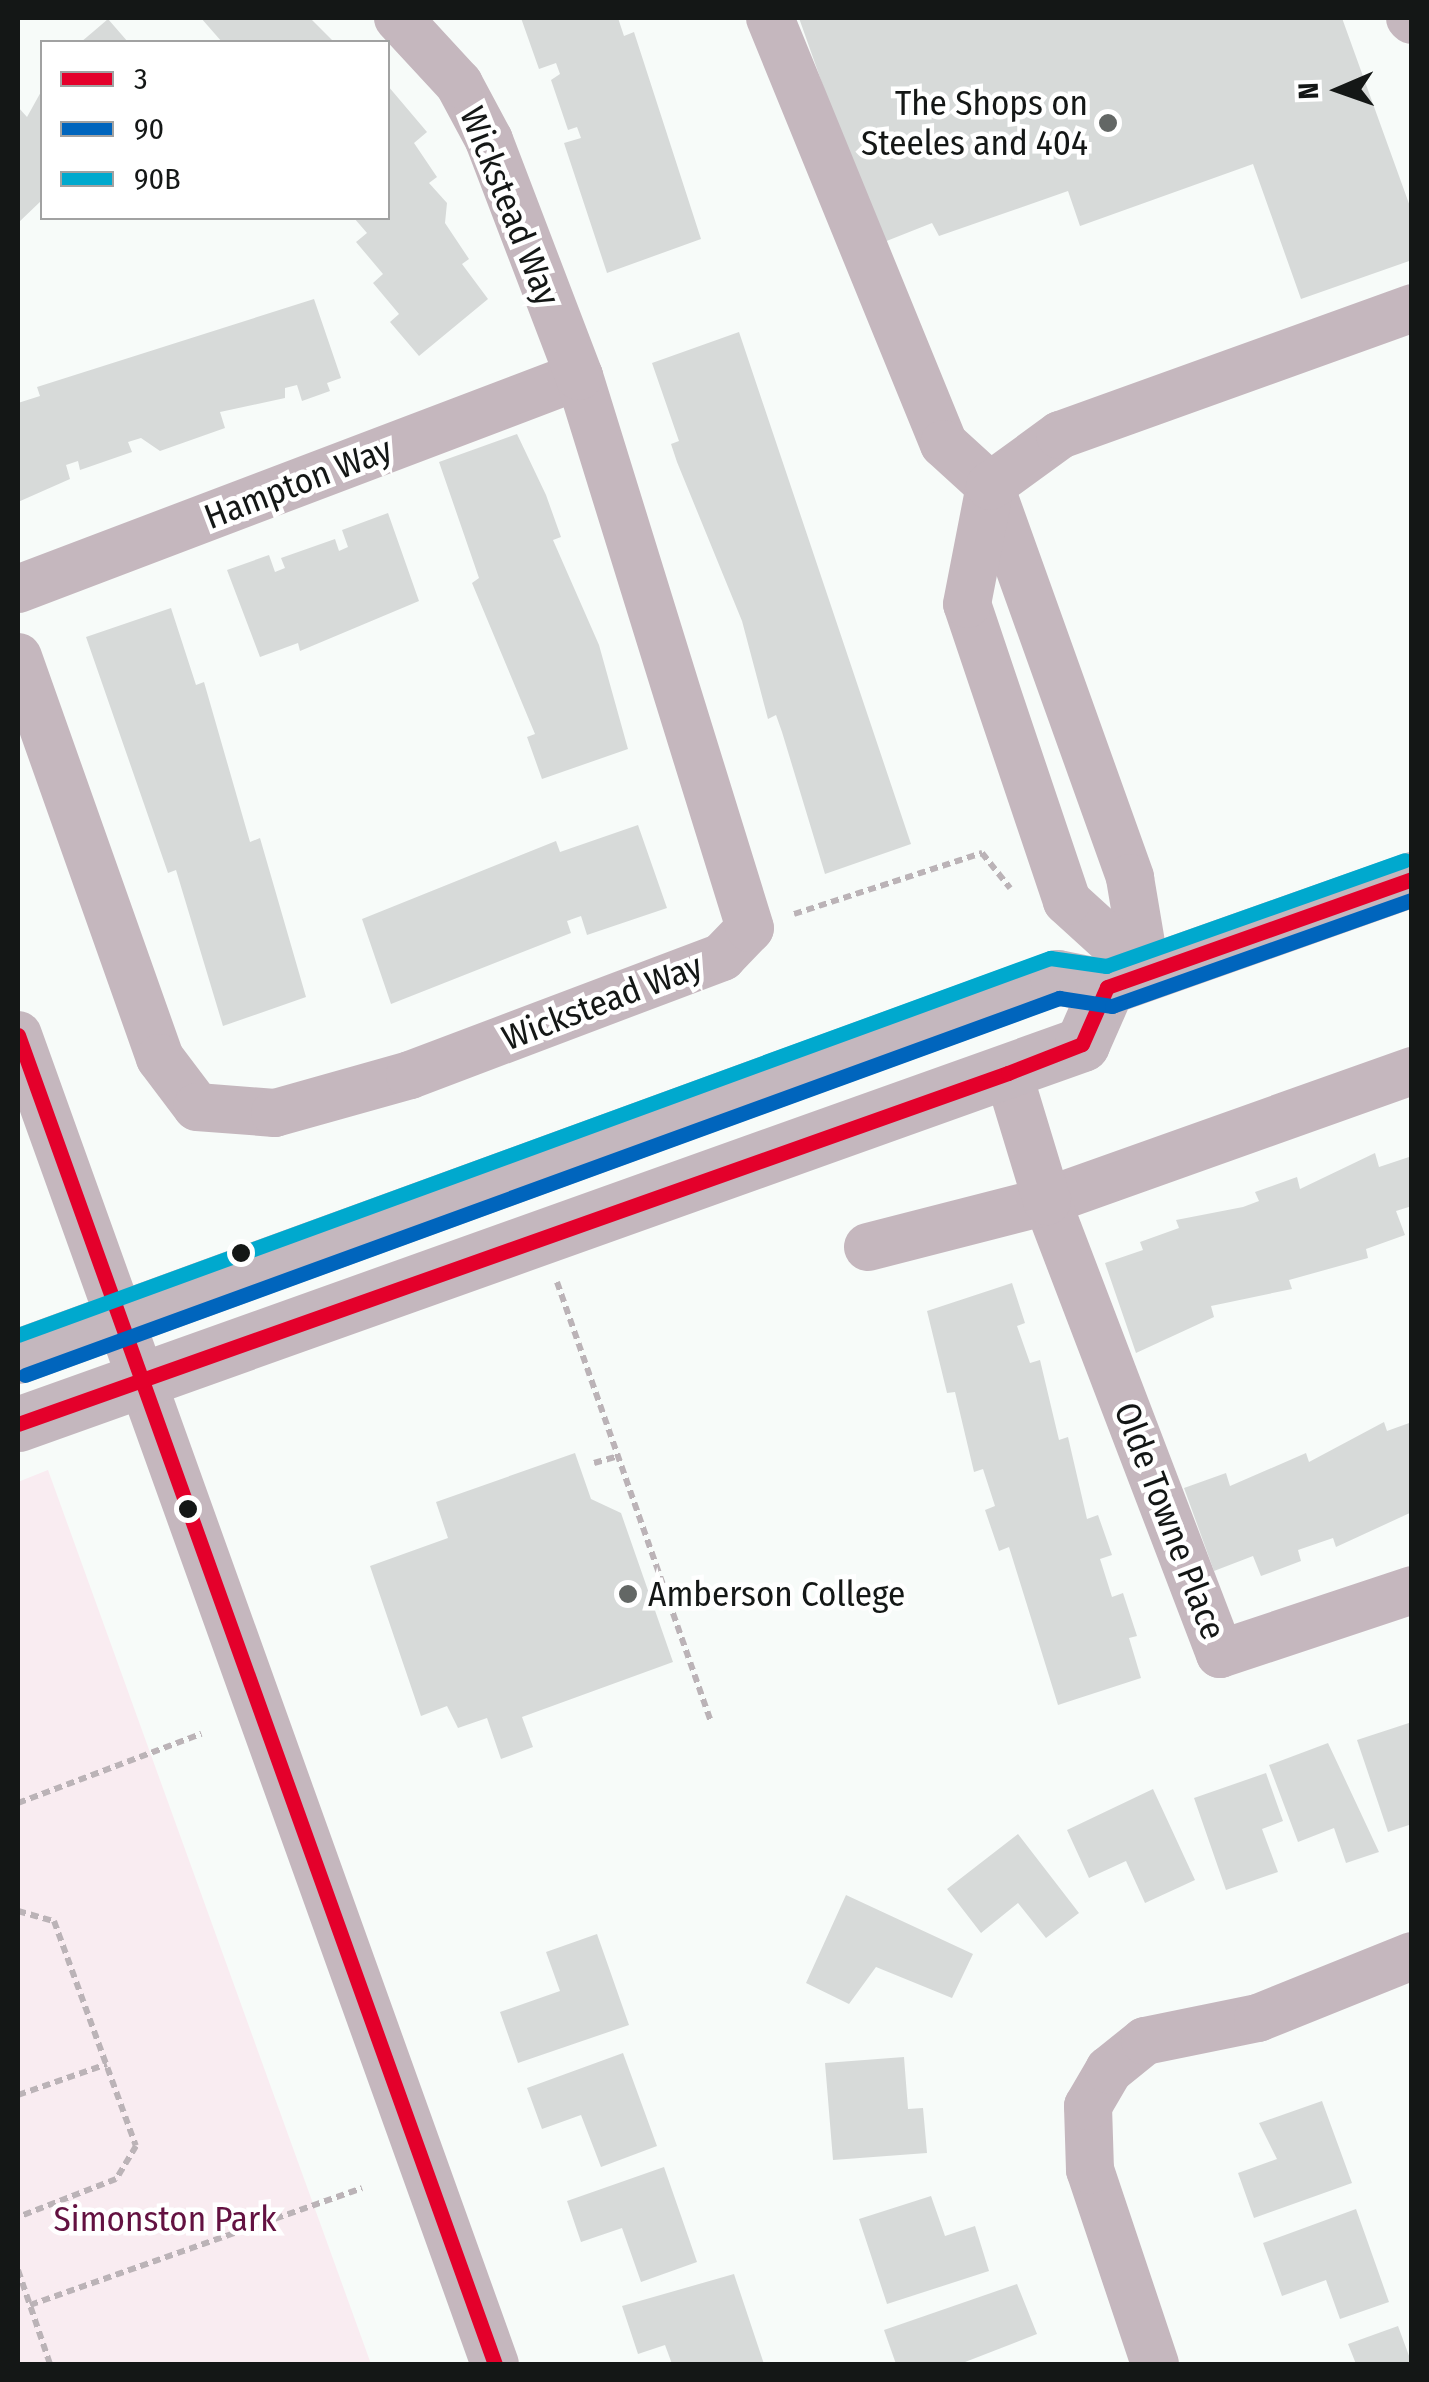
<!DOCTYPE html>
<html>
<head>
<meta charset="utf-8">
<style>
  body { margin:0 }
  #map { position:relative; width:1429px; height:2382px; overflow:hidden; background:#f7fbf9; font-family:"Fira Sans Condensed",sans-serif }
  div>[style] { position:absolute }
  .green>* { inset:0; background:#f9ecf1 }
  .building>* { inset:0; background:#d7dad9 }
  .path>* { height:6px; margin-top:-3px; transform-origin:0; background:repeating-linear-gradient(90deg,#bbb3b7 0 8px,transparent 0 13px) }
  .minor>* { height:48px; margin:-24px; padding:0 24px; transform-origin:24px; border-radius:24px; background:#c5b7be }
  .major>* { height:55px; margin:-27.5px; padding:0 27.5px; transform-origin:27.5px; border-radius:27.5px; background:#c4b7be }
  .bus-1>* { height:15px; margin:-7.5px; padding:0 7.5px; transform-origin:7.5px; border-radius:7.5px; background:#e4002b }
  .bus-2>* { height:15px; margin:-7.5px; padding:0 7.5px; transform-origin:7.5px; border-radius:7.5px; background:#0065bd }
  .bus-3>* { height:15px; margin:-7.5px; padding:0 7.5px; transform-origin:7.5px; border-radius:7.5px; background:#00a9ce }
  .dots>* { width:28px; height:28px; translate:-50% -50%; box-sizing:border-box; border:5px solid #fff; border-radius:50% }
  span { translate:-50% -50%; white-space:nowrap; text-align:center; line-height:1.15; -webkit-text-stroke:9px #fff; paint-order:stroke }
  .poi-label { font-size:35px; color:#141716 }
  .right { translate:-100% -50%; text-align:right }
  .left { translate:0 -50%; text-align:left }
  .street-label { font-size:35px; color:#141716 }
  .park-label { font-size:35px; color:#631141 }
  .frame { position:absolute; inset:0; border:20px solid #141716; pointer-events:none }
  .legend { position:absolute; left:40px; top:40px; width:350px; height:180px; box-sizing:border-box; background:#fff; border:2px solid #a1a2a2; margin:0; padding:12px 18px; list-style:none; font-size:30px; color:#141716 }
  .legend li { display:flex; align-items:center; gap:20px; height:50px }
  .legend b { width:50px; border:2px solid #a1a2a2 }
  .north { position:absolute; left:1289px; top:40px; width:100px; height:100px; -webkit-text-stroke:8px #fff; paint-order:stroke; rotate:268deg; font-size:28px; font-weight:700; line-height:40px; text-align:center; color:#141716 }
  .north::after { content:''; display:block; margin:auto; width:35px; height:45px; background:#141716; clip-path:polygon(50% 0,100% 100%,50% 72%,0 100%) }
</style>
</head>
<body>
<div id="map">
  <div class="green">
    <div style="clip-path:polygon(48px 1470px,371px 2364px,18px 2364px,18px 1482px)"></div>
  </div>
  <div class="building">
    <div style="clip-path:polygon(201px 18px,310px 18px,334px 42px,222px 42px)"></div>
    <div style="clip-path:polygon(521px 18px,618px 18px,624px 36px,634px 32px,701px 239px,607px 273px,564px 143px,581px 138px,577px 127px,568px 130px,551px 80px,560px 74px,556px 63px,539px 69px)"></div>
    <div style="clip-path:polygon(799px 18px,1342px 18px,1412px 212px,1412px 260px,1301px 299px,1253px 164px,1080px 226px,1068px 191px,939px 236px,932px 223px,879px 244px)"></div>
    <div style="clip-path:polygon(108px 19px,128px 42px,81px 42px,94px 31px)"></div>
    <div style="clip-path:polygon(388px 86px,427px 132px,414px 143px,437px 177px,429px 183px,447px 203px,445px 223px,469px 259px,462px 264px,488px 299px,419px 356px,390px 322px,399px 314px,373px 283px,383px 274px,356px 242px,367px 233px,354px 218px,388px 218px)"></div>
    <div style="clip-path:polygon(42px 90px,42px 200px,18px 223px,18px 107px,27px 117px)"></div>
    <div style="clip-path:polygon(314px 299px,341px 378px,327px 383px,330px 391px,302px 401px,297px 385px,285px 388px,285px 398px,220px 412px,225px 428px,160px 451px,141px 438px,128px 442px,132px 452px,80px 470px,78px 461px,66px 465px,70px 479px,18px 502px,18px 403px,40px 396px,37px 387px)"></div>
    <div style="clip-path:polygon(739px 332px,911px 844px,825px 874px,782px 732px,776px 715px,768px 719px,742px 621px,677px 462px,671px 444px,679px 441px,652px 363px)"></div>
    <div style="clip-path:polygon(517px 434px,546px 495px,561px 537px,553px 540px,599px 645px,628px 749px,542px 779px,527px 737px,535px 734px,472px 583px,479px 578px,439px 462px)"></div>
    <div style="clip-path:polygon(388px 513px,419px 601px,300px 651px,298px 643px,260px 657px,227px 570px,269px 555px,275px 572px,285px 568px,281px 558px,335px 539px,339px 551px,348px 547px,342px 530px)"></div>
    <div style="clip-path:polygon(171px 608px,196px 685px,204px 682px,250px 842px,260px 838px,306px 997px,223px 1026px,176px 870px,168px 873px,86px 637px)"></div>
    <div style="clip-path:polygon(638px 825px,667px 908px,587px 935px,581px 916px,567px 921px,571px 933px,391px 1004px,362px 919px,556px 841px,560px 852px)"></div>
    <div style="clip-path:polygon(1375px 1153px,1379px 1167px,1412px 1156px,1412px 1206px,1396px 1211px,1405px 1235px,1366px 1249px,1368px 1258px,1289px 1280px,1292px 1289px,1211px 1306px,1214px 1317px,1136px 1353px,1105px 1263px,1143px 1250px,1140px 1242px,1179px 1228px,1176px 1220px,1243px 1207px,1259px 1201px,1255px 1192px,1297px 1177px,1300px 1189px)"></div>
    <div style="clip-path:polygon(1012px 1283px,1025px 1323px,1017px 1326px,1030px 1363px,1040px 1360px,1059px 1440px,1068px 1437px,1087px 1519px,1098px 1515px,1112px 1555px,1100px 1559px,1112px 1597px,1123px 1593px,1137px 1636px,1129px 1638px,1141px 1678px,1058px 1705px,1009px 1547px,999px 1551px,985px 1510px,995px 1506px,983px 1469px,974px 1472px,955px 1392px,947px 1393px,927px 1311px)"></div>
    <div style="clip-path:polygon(1384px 1422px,1387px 1431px,1412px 1422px,1412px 1512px,1336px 1547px,1333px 1538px,1298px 1550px,1301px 1561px,1261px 1576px,1253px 1556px,1214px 1571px,1184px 1488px,1226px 1473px,1230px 1486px,1306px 1453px,1309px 1462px)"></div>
    <div style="clip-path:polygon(575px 1453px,591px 1499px,621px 1513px,673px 1662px,522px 1717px,533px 1747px,501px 1759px,487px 1718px,458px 1728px,447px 1706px,421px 1716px,370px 1566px,448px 1538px,436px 1502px)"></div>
    <div style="clip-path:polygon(1412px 1722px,1412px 1824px,1388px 1832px,1357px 1740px)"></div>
    <div style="clip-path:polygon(1328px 1743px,1379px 1852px,1346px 1863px,1334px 1828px,1298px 1842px,1269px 1765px)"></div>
    <div style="clip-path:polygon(1266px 1773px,1283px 1821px,1262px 1829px,1278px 1872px,1226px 1890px,1194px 1798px)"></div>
    <div style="clip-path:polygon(1153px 1789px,1195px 1880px,1145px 1903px,1126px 1861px,1089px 1878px,1067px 1830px)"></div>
    <div style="clip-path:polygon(1018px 1834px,1079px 1913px,1046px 1938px,1018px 1903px,981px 1933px,947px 1889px)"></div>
    <div style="clip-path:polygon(846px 1895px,973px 1954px,952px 1998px,876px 1967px,849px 2004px,806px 1983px)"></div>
    <div style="clip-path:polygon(597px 1934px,629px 2025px,518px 2063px,500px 2012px,560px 1991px,546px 1952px)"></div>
    <div style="clip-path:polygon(623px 2053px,657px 2146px,601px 2167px,581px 2115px,542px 2129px,527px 2088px)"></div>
    <div style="clip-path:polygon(904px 2057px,908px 2109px,923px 2108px,927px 2153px,833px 2160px,825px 2063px)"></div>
    <div style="clip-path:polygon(1322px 2101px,1352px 2183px,1254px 2218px,1238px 2173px,1277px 2159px,1259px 2123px)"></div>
    <div style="clip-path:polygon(664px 2167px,697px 2262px,641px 2282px,622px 2228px,581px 2242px,567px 2201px)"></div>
    <div style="clip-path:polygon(931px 2196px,945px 2236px,975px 2226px,989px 2271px,887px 2304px,859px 2219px)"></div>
    <div style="clip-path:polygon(1356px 2209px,1389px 2302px,1340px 2319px,1326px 2280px,1282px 2296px,1263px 2243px)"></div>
    <div style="clip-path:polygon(734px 2274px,764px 2364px,672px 2364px,665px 2345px,638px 2354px,622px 2306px)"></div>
    <div style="clip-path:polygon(1017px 2284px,1037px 2334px,960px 2364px,896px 2364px,884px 2330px)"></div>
    <div style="clip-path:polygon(1398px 2326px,1412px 2364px,1356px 2364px,1348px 2344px)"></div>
  </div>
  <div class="path">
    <div style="left:794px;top:914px;width:198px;rotate:-18deg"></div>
    <div style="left:982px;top:853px;width:45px;rotate:51.3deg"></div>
    <div style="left:557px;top:1282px;width:464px;rotate:70.7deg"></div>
    <div style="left:594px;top:1463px;width:26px;rotate:-16deg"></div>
    <div style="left:18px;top:1803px;width:196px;rotate:-20.7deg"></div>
    <div style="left:18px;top:1911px;width:37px;rotate:16deg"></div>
    <div style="left:54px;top:1921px;width:239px;rotate:70deg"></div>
    <div style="left:136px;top:2146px;width:39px;rotate:121deg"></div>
    <div style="left:116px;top:2179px;width:105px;rotate:158.8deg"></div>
    <div style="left:18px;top:2095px;width:94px;rotate:-19.2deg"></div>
    <div style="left:18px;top:2270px;width:99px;rotate:71.2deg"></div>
    <div style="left:30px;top:2305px;width:352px;rotate:-19.4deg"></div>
  </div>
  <div class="minor">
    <div style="left:770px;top:18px;width:460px;rotate:67.8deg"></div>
    <div style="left:944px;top:444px;width:62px;rotate:42.4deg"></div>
    <div style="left:990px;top:486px;width:416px;rotate:70.3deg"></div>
    <div style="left:1130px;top:878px;width:96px;rotate:80.4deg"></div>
    <div style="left:1410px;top:18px;width:3px;rotate:45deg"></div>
    <div style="left:18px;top:589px;width:600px;rotate:-20.79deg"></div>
    <div style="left:18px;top:657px;width:425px;rotate:70.5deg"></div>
    <div style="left:160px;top:1058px;width:61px;rotate:52.9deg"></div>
    <div style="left:197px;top:1107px;width:78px;rotate:4.4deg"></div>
    <div style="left:275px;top:1113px;width:140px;rotate:-15.7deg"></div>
    <div style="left:410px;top:1075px;width:334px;rotate:-20.7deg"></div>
    <div style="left:722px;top:957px;width:40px;rotate:-46deg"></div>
    <div style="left:750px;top:928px;width:578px;rotate:-107.21deg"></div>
    <div style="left:579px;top:376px;width:253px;rotate:-110.9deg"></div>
    <div style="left:489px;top:140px;width:64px;rotate:-118.2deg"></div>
    <div style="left:459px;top:84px;width:90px;rotate:-132.7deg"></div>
    <div style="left:1146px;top:973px;width:107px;rotate:-137.7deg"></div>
    <div style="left:1067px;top:901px;width:313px;rotate:-108.6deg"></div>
    <div style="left:967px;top:604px;width:120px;rotate:-79deg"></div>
    <div style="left:990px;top:486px;width:87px;rotate:-36.1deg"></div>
    <div style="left:1060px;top:435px;width:374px;rotate:-19.8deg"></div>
    <div style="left:18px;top:1035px;width:1412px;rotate:70.26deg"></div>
    <div style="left:1412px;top:1071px;width:387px;rotate:160.4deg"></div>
    <div style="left:1047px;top:1201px;width:485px;rotate:69.1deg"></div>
    <div style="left:1220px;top:1654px;width:202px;rotate:-18.4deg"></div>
    <div style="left:868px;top:1247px;width:185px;rotate:-14.4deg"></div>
    <div style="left:1047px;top:1201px;width:134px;rotate:-106.9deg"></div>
    <div style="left:1155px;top:2364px;width:205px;rotate:-108.5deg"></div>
    <div style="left:1090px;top:2170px;width:64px;rotate:-91.8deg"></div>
    <div style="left:1088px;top:2106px;width:42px;rotate:-59.7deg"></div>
    <div style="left:1109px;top:2070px;width:46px;rotate:-38.9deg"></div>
    <div style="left:1145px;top:2041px;width:115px;rotate:-11.5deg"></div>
    <div style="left:1258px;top:2018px;width:166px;rotate:-21.9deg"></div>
  </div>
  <div class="major">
    <div style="left:18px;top:1356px;width:1106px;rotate:-20.04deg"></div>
    <div style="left:1057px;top:977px;width:51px;rotate:11.3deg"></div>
    <div style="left:1107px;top:987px;width:324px;rotate:-19.5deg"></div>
    <div style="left:18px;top:1424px;width:1130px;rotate:-19.65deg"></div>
    <div style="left:1082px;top:1044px;width:62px;rotate:-66.3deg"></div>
  </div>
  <div class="bus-1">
    <div style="left:18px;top:1035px;width:1412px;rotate:70.26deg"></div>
    <div style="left:18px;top:1424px;width:1050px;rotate:-19.52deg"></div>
    <div style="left:1008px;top:1073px;width:79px;rotate:-21.4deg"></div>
    <div style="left:1082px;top:1044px;width:62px;rotate:-66.3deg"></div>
    <div style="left:1107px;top:987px;width:324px;rotate:-19.5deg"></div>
  </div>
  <div class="bus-2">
    <div style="left:25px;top:1375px;width:1101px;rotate:-20.03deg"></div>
    <div style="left:1059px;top:998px;width:54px;rotate:8.6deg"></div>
    <div style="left:1112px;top:1006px;width:318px;rotate:-19.5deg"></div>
  </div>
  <div class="bus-3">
    <div style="left:18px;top:1335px;width:1099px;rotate:-20.07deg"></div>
    <div style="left:1050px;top:958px;width:57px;rotate:8.1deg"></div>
    <div style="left:1106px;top:966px;width:317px;rotate:-19.5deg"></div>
  </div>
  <div class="dots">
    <div style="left:1108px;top:123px;background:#636765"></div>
    <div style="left:241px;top:1253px;background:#141716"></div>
    <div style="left:188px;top:1509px;background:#141716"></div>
    <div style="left:628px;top:1594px;background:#636765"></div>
  </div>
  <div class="poi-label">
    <span class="right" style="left:1088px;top:123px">The Shops on<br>Steeles and 404</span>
    <span class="left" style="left:648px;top:1594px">Amberson College</span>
  </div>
  <div class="street-label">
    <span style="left:510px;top:206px;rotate:68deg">Wickstead Way</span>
    <span style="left:298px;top:483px;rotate:-21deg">Hampton Way</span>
    <span style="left:602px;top:1002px;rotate:-21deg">Wickstead Way</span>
    <span style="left:1170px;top:1521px;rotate:69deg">Olde Towne Place</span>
  </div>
  <div class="park-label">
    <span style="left:165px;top:2219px">Simonston Park</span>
  </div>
  <div class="frame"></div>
  <ul class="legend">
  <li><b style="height:12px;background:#e4002b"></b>3</li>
  <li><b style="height:12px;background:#0065bd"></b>90</li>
  <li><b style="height:12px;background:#00a9ce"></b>90B</li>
  </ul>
  <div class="north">N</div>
</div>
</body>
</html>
